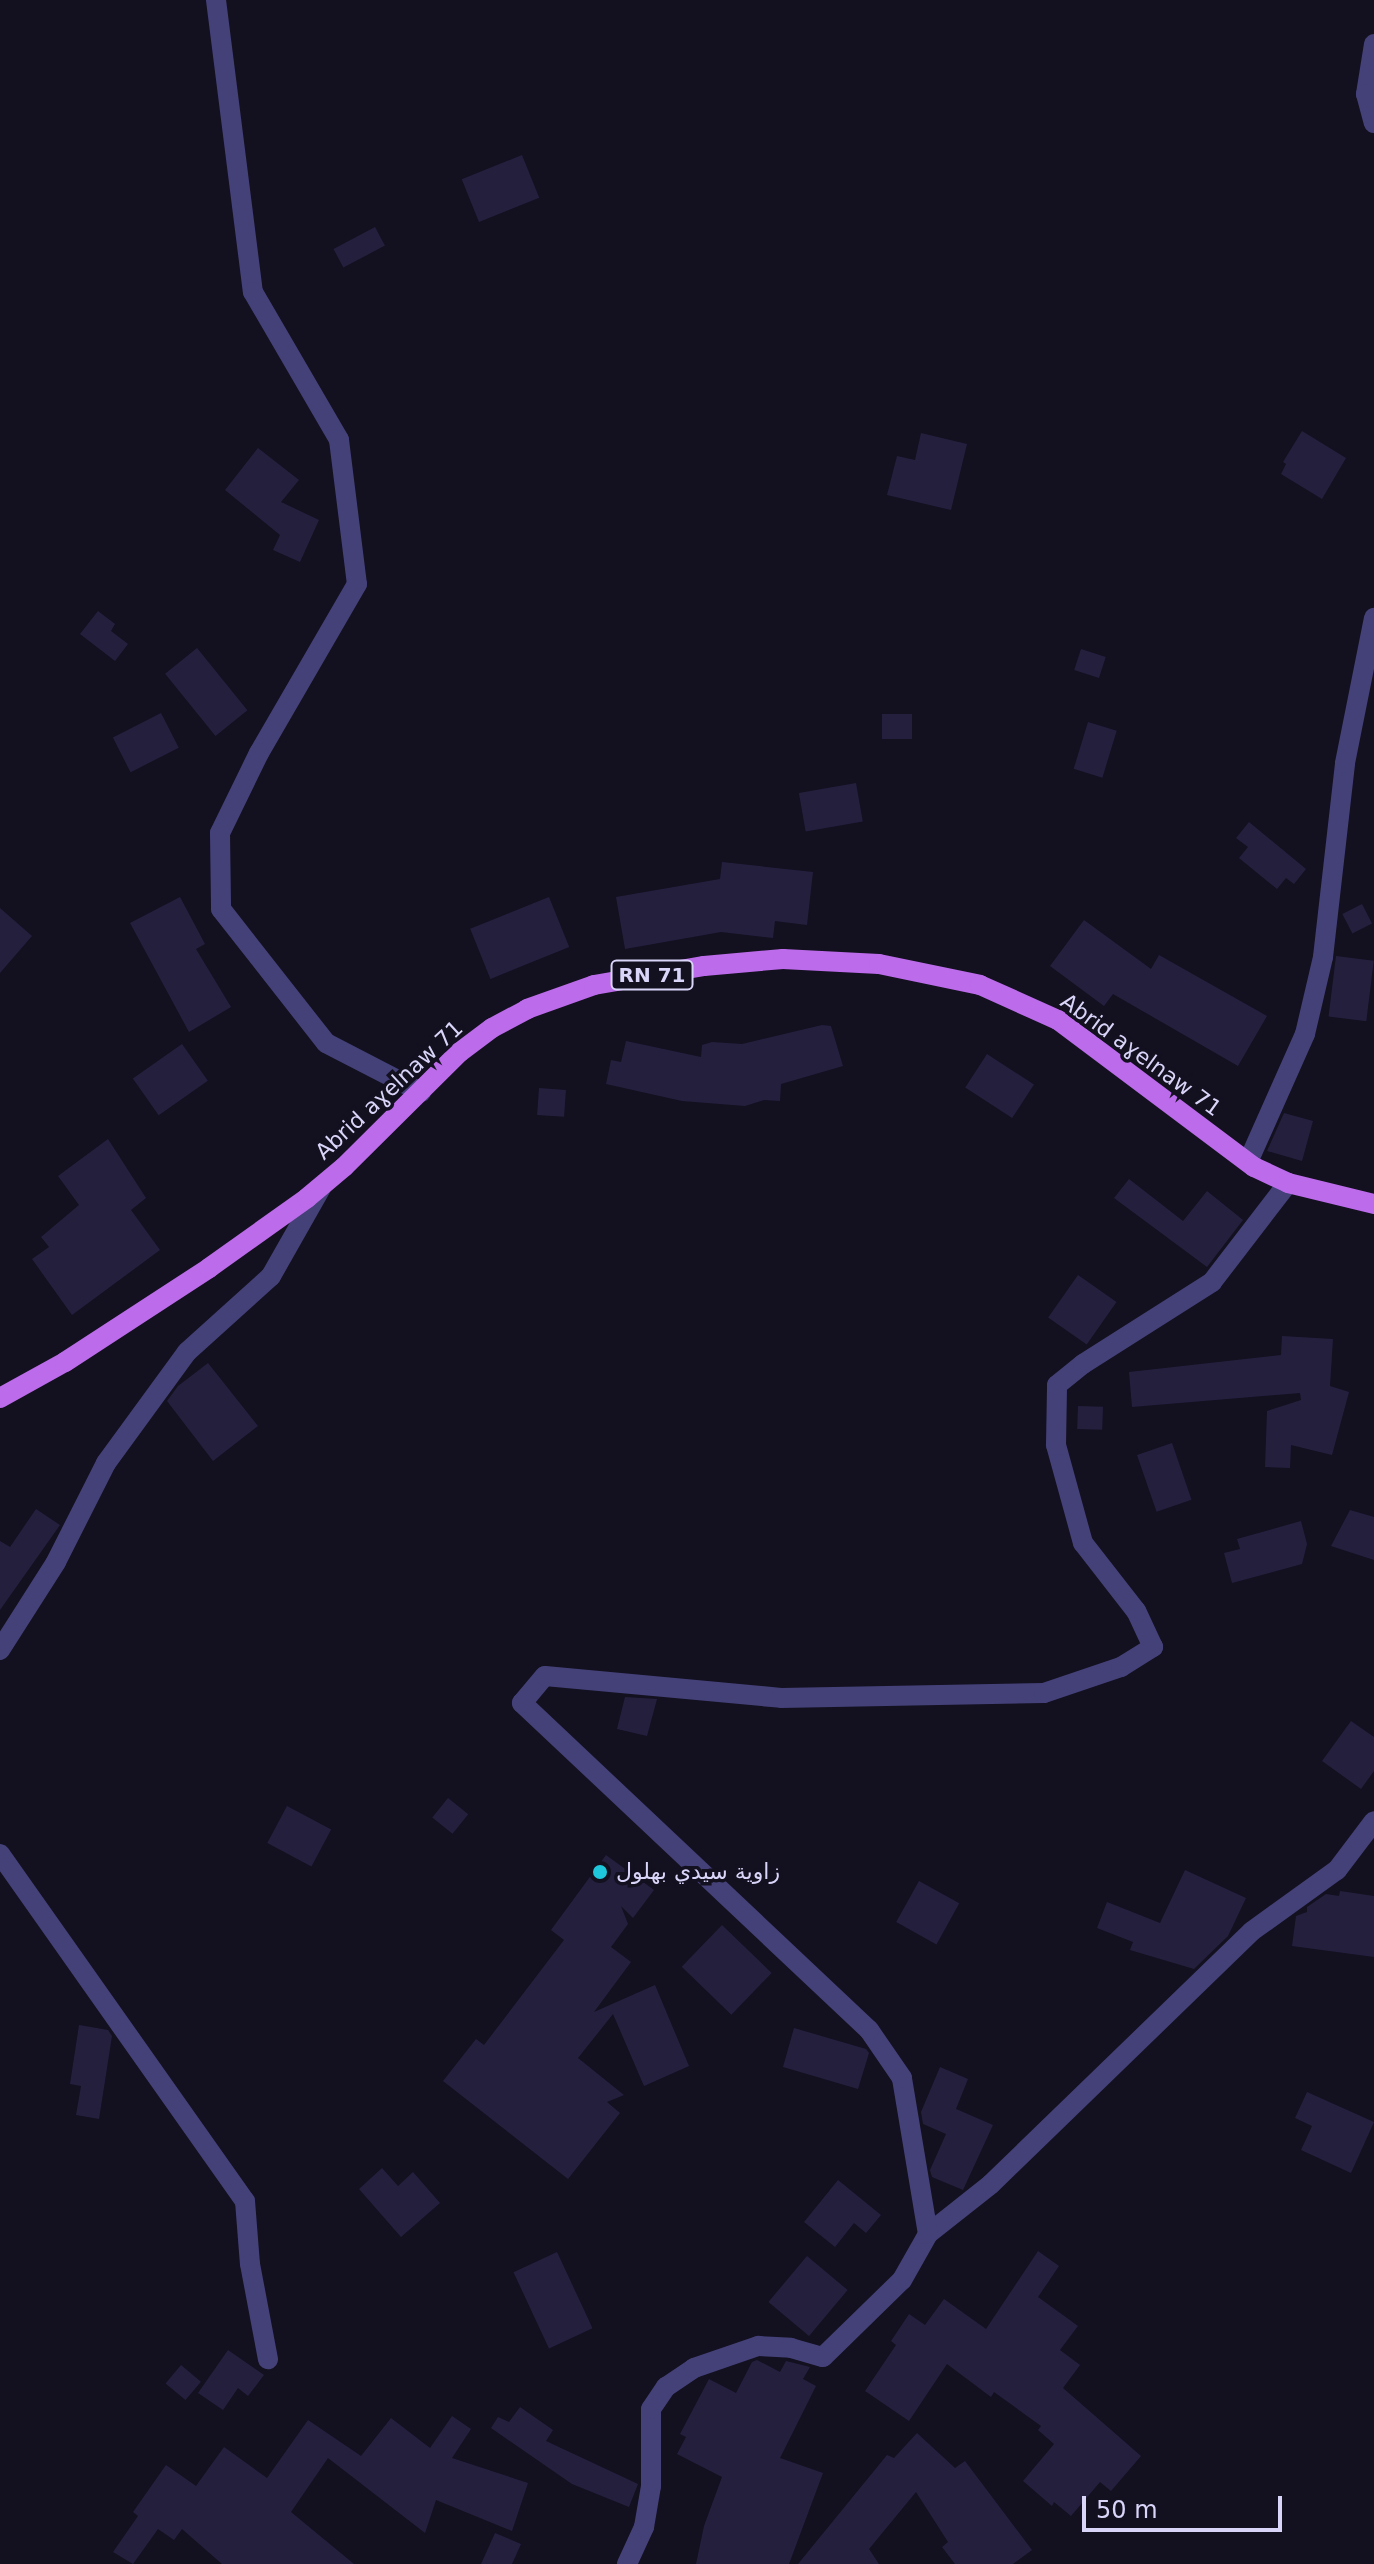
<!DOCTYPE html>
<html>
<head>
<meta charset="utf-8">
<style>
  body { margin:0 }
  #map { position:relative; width:1374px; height:2564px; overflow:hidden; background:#131020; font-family:"DejaVu Sans",Cairo,sans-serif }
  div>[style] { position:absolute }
  .building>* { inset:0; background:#251f3e; transform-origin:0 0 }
  .minor>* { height:20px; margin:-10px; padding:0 10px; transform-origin:10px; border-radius:10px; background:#444179 }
  .primary>* { height:20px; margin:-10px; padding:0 10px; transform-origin:10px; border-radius:10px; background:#bc6bea }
  .dots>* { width:22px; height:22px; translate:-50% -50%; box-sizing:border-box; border:4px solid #131020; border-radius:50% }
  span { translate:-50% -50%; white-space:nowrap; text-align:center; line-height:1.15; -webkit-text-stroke:7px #131020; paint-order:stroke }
  .shield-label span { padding:2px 6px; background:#131020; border:2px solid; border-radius:6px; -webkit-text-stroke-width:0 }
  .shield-label { font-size:20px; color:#d9d5f9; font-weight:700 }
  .street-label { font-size:22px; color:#d9d5f9 }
  .poi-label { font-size:22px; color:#d9d5f9 }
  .left { translate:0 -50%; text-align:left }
  .scale { position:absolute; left:1082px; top:2496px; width:200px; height:36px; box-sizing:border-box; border:4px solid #d9d5f9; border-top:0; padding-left:10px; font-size:24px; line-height:28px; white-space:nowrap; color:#d9d5f9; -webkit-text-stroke:6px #131020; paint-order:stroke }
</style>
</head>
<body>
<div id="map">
  <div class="building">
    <div style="left:522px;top:155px;width:46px;height:65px;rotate:68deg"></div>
    <div style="left:375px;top:227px;width:21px;height:47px;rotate:62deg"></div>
    <div style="clip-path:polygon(1302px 431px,1346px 458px,1322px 499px,1281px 474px,1286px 464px,1283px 462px)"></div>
    <div style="clip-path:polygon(921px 433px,967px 444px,951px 510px,887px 495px,897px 456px,915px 460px)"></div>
    <div style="clip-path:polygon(258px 448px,299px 480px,281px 502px,319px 520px,300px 562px,273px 550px,280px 535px,225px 490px)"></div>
    <div style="clip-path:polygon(98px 611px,115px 624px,111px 631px,128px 644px,115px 661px,80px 634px)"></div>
    <div style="left:197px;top:648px;width:80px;height:41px;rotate:51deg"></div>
    <div style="left:1081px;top:649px;width:26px;height:22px;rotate:18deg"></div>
    <div style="left:161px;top:713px;width:39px;height:54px;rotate:63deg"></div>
    <div style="left:912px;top:714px;width:25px;height:30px;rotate:90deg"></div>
    <div style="left:1088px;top:722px;width:30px;height:49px;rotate:17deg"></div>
    <div style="left:856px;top:783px;width:39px;height:58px;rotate:80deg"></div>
    <div style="clip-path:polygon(1249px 822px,1306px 869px,1294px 884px,1286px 878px,1277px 889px,1239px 858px,1248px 847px,1236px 838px)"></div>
    <div style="clip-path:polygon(722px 862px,813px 872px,807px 925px,775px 921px,773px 938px,721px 932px,625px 949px,616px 897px,720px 879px)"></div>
    <div style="clip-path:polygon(180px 897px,205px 944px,196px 949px,231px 1007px,189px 1032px,130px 923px)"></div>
    <div style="left:549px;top:897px;width:54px;height:85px;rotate:68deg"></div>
    <div style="left:1362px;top:904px;width:22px;height:22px;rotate:63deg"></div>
    <div style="clip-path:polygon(0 908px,32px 936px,0 973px)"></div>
    <div style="clip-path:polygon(1084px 920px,1151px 969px,1159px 955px,1267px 1016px,1238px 1066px,1113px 994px,1104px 1006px,1050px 966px)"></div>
    <div style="left:1336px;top:956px;width:38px;height:61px;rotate:7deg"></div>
    <div style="clip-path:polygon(822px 1025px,831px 1026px,843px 1066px,781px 1084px,780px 1101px,764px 1100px,745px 1106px,682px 1101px,606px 1084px,611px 1060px,621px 1062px,626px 1041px,701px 1057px,702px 1045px,712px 1042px,742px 1044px)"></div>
    <div style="left:182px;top:1044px;width:45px;height:60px;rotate:55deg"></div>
    <div style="left:987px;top:1054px;width:56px;height:40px;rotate:33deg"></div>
    <div style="left:539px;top:1088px;width:27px;height:27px;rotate:4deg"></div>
    <div style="clip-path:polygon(1284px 1113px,1313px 1121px,1302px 1161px,1267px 1151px)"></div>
    <div style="clip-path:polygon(108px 1139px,146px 1198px,131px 1210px,160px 1250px,72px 1315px,32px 1259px,49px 1247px,41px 1237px,79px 1205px,58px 1176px)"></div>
    <div style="clip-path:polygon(1129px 1179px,1183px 1221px,1207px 1191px,1243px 1220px,1207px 1267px,1114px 1198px)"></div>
    <div style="left:1078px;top:1275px;width:47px;height:52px;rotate:35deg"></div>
    <div style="clip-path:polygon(1282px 1336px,1333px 1339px,1330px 1386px,1349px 1392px,1332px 1455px,1291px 1445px,1290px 1468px,1265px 1467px,1267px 1411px,1301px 1400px,1300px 1393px,1132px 1407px,1129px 1372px,1281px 1355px)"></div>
    <div style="clip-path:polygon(208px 1363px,258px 1426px,213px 1461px,167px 1401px,178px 1386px)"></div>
    <div style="left:1078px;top:1406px;width:25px;height:23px;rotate:2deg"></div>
    <div style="left:1172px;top:1443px;width:60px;height:37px;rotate:71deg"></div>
    <div style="clip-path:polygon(36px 1509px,60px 1525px,0 1610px,0 1541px,10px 1547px)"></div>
    <div style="clip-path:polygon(1350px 1510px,1374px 1517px,1374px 1560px,1331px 1546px)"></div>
    <div style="clip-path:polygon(1301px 1521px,1307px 1544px,1302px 1564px,1232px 1583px,1224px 1553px,1240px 1549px,1237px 1539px)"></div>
    <div style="clip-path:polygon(625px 1697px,657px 1699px,647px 1736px,617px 1729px)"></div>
    <div style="clip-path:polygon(1351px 1721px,1374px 1737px,1374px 1771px,1361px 1789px,1322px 1761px)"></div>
    <div style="left:448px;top:1798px;width:26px;height:25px;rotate:39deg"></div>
    <div style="left:287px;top:1806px;width:50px;height:42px;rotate:28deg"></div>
    <div style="clip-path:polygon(606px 1855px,654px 1890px,633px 1918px,621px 1906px,628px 1924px,611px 1947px,631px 1962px,594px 2012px,655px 1985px,689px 2066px,644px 2086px,613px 2014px,578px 2058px,624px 2095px,607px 2102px,620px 2113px,568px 2179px,443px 2081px,476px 2039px,484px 2045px,564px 1940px,551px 1930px)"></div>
    <div style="clip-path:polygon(1185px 1870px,1246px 1898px,1228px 1936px,1194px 1969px,1130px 1950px,1133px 1942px,1097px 1928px,1107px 1902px,1160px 1923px)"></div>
    <div style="left:919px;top:1881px;width:46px;height:47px;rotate:29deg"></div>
    <div style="clip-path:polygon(1340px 1891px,1374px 1896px,1374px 1957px,1292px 1946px,1296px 1916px,1307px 1912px,1307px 1907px,1326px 1894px,1339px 1896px)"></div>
    <div style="left:722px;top:1925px;width:69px;height:58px;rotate:44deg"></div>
    <div style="clip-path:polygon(79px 2025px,108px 2030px,112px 2036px,99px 2119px,76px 2115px,81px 2086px,70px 2084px)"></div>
    <div style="clip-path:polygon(794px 2028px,866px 2049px,869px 2053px,858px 2089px,783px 2067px)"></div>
    <div style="clip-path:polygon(940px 2067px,968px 2079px,956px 2109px,993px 2125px,963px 2190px,932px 2177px,930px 2170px,946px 2134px,923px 2124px,921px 2112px)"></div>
    <div style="clip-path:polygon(1307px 2092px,1374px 2122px,1351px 2173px,1301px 2150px,1312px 2126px,1295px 2118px)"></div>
    <div style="clip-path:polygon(382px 2168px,398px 2186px,413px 2172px,440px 2203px,401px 2237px,359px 2189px)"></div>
    <div style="clip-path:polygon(838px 2180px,881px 2215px,866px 2233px,854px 2223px,835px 2247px,804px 2222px)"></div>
    <div style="clip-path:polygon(1038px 2251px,1059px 2266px,1038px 2297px,1078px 2326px,1060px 2350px,1080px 2365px,1063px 2388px,1141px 2456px,1111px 2491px,1100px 2482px,1071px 2516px,1054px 2502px,1052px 2506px,1023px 2481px,1054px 2444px,1038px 2430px,1041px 2426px,994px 2392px,991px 2397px,947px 2364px,909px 2421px,865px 2391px,896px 2345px,891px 2341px,909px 2314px,925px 2325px,944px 2299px,986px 2329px)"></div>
    <div style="left:557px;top:2252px;width:84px;height:48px;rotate:65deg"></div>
    <div style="left:807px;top:2256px;width:53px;height:60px;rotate:40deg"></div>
    <div style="clip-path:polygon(228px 2350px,264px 2375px,248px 2396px,238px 2388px,223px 2410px,198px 2393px)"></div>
    <div style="clip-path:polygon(757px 2360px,780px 2372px,786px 2361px,810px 2367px,803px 2379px,816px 2386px,780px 2458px,823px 2473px,789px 2564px,696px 2564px,704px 2526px,722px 2477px,677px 2454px,686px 2437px,680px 2434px,709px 2379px,736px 2393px,752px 2362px)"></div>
    <div style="left:181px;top:2365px;width:26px;height:24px;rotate:40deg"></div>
    <div style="clip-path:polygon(520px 2407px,553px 2430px,546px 2441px,638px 2484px,629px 2507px,572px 2484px,491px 2428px,498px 2417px,509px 2422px)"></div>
    <div style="clip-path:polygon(452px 2416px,471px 2429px,452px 2458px,528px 2483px,512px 2531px,436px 2500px,425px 2533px,328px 2458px,291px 2512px,354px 2564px,222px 2564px,182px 2529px,174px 2540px,158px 2529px,133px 2564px,113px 2552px,138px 2516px,133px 2512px,166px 2465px,196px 2486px,224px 2447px,267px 2478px,308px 2420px,361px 2456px,391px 2418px,430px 2448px)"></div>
    <div style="clip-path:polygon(917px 2433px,955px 2468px,965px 2461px,1032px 2550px,1013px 2564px,955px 2564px,942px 2547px,948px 2542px,916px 2492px,869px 2549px,879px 2564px,798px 2564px,887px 2455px,894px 2458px)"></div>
    <div style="clip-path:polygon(495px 2533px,521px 2544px,512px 2564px,481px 2564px)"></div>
  </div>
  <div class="minor">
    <div style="left:216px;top:0;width:294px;rotate:82.8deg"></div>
    <div style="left:253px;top:292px;width:171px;rotate:59.8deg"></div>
    <div style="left:339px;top:440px;width:145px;rotate:82.9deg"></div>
    <div style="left:357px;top:584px;width:195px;rotate:120.1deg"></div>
    <div style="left:259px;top:753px;width:89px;rotate:116deg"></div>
    <div style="left:220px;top:833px;width:76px;rotate:89.2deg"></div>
    <div style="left:221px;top:909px;width:170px;rotate:51.9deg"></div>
    <div style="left:326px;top:1043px;width:107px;rotate:27.3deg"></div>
    <div style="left:1374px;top:44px;width:51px;rotate:99.1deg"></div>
    <div style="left:1366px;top:94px;width:30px;rotate:75deg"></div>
    <div style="left:1248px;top:1162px;width:140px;rotate:-66deg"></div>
    <div style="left:1305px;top:1034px;width:79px;rotate:-76.8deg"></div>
    <div style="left:1323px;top:957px;width:195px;rotate:-83.5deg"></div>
    <div style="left:1345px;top:763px;width:148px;rotate:-78.7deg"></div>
    <div style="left:0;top:1650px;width:104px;rotate:-57.5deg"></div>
    <div style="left:56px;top:1562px;width:111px;rotate:-63.2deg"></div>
    <div style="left:106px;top:1463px;width:137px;rotate:-53.9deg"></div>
    <div style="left:187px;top:1352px;width:113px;rotate:-42.1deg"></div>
    <div style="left:271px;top:1276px;width:101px;rotate:-60.4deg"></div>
    <div style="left:0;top:1854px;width:425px;rotate:54.8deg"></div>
    <div style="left:245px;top:2201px;width:63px;rotate:85.5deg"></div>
    <div style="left:250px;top:2264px;width:97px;rotate:79.3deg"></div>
    <div style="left:928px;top:2234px;width:80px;rotate:-38.4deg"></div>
    <div style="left:991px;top:2184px;width:363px;rotate:-44.1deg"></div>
    <div style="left:1252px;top:1931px;width:105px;rotate:-35.7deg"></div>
    <div style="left:1337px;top:1870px;width:61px;rotate:-52.9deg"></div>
    <div style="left:627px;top:2564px;width:41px;rotate:-65.3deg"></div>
    <div style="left:644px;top:2527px;width:42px;rotate:-80.3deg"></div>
    <div style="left:651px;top:2486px;width:77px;rotate:-90deg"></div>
    <div style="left:651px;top:2409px;width:27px;rotate:-56deg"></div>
    <div style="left:666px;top:2387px;width:34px;rotate:-34deg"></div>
    <div style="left:694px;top:2368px;width:68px;rotate:-19deg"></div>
    <div style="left:758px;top:2346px;width:33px;rotate:3deg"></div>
    <div style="left:791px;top:2348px;width:33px;rotate:16deg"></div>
    <div style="left:823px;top:2357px;width:110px;rotate:-44.3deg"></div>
    <div style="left:902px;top:2280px;width:53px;rotate:-60.5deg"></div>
    <div style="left:928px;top:2234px;width:158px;rotate:-99.5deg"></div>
    <div style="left:902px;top:2078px;width:58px;rotate:-124.5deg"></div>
    <div style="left:869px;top:2030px;width:477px;rotate:-136.7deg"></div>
    <div style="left:522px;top:1703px;width:35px;rotate:-50deg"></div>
    <div style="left:545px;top:1676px;width:237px;rotate:5.3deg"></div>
    <div style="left:781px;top:1698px;width:263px;rotate:-1.1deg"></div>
    <div style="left:1044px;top:1693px;width:81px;rotate:-18.7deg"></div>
    <div style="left:1121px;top:1667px;width:38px;rotate:-32deg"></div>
    <div style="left:1153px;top:1647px;width:40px;rotate:-115deg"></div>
    <div style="left:1136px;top:1611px;width:86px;rotate:-127.9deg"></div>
    <div style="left:1083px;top:1543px;width:102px;rotate:-105.4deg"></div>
    <div style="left:1056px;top:1445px;width:60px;rotate:-89deg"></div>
    <div style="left:1057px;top:1385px;width:33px;rotate:-39deg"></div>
    <div style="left:1083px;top:1364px;width:153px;rotate:-32.4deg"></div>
    <div style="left:1212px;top:1282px;width:125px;rotate:-52.5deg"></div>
  </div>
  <div class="primary">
    <div style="left:0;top:1398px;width:74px;rotate:-29deg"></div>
    <div style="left:65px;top:1362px;width:172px;rotate:-33.1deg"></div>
    <div style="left:209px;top:1268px;width:120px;rotate:-35.5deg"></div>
    <div style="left:307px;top:1198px;width:48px;rotate:-40deg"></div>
    <div style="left:344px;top:1167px;width:163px;rotate:-44.8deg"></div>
    <div style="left:460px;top:1052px;width:40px;rotate:-37deg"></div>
    <div style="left:492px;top:1028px;width:40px;rotate:-28deg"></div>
    <div style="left:527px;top:1009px;width:71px;rotate:-19.7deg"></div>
    <div style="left:594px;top:985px;width:112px;rotate:-9.8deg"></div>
    <div style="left:704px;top:966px;width:79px;rotate:-5.1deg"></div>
    <div style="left:783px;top:959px;width:96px;rotate:3deg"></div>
    <div style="left:879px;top:964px;width:103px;rotate:11.7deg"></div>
    <div style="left:980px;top:985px;width:85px;rotate:24.2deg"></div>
    <div style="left:1058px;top:1020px;width:245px;rotate:36.9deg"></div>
    <div style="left:1254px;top:1167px;width:38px;rotate:25deg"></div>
    <div style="left:1288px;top:1183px;width:89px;rotate:13.7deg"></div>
  </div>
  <div class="dots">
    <div style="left:600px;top:1872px;background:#1ec7dc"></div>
  </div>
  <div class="shield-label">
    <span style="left:652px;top:975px">RN 71</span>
  </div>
  <div class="street-label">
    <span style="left:1141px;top:1055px;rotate:36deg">Abrid aɣelnaw 71</span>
    <span style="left:389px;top:1090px;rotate:-43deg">Abrid aɣelnaw 71</span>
  </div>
  <div class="poi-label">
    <span class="left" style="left:616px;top:1872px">زاوية سيدي بهلول</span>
  </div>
  <div class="scale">50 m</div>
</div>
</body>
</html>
